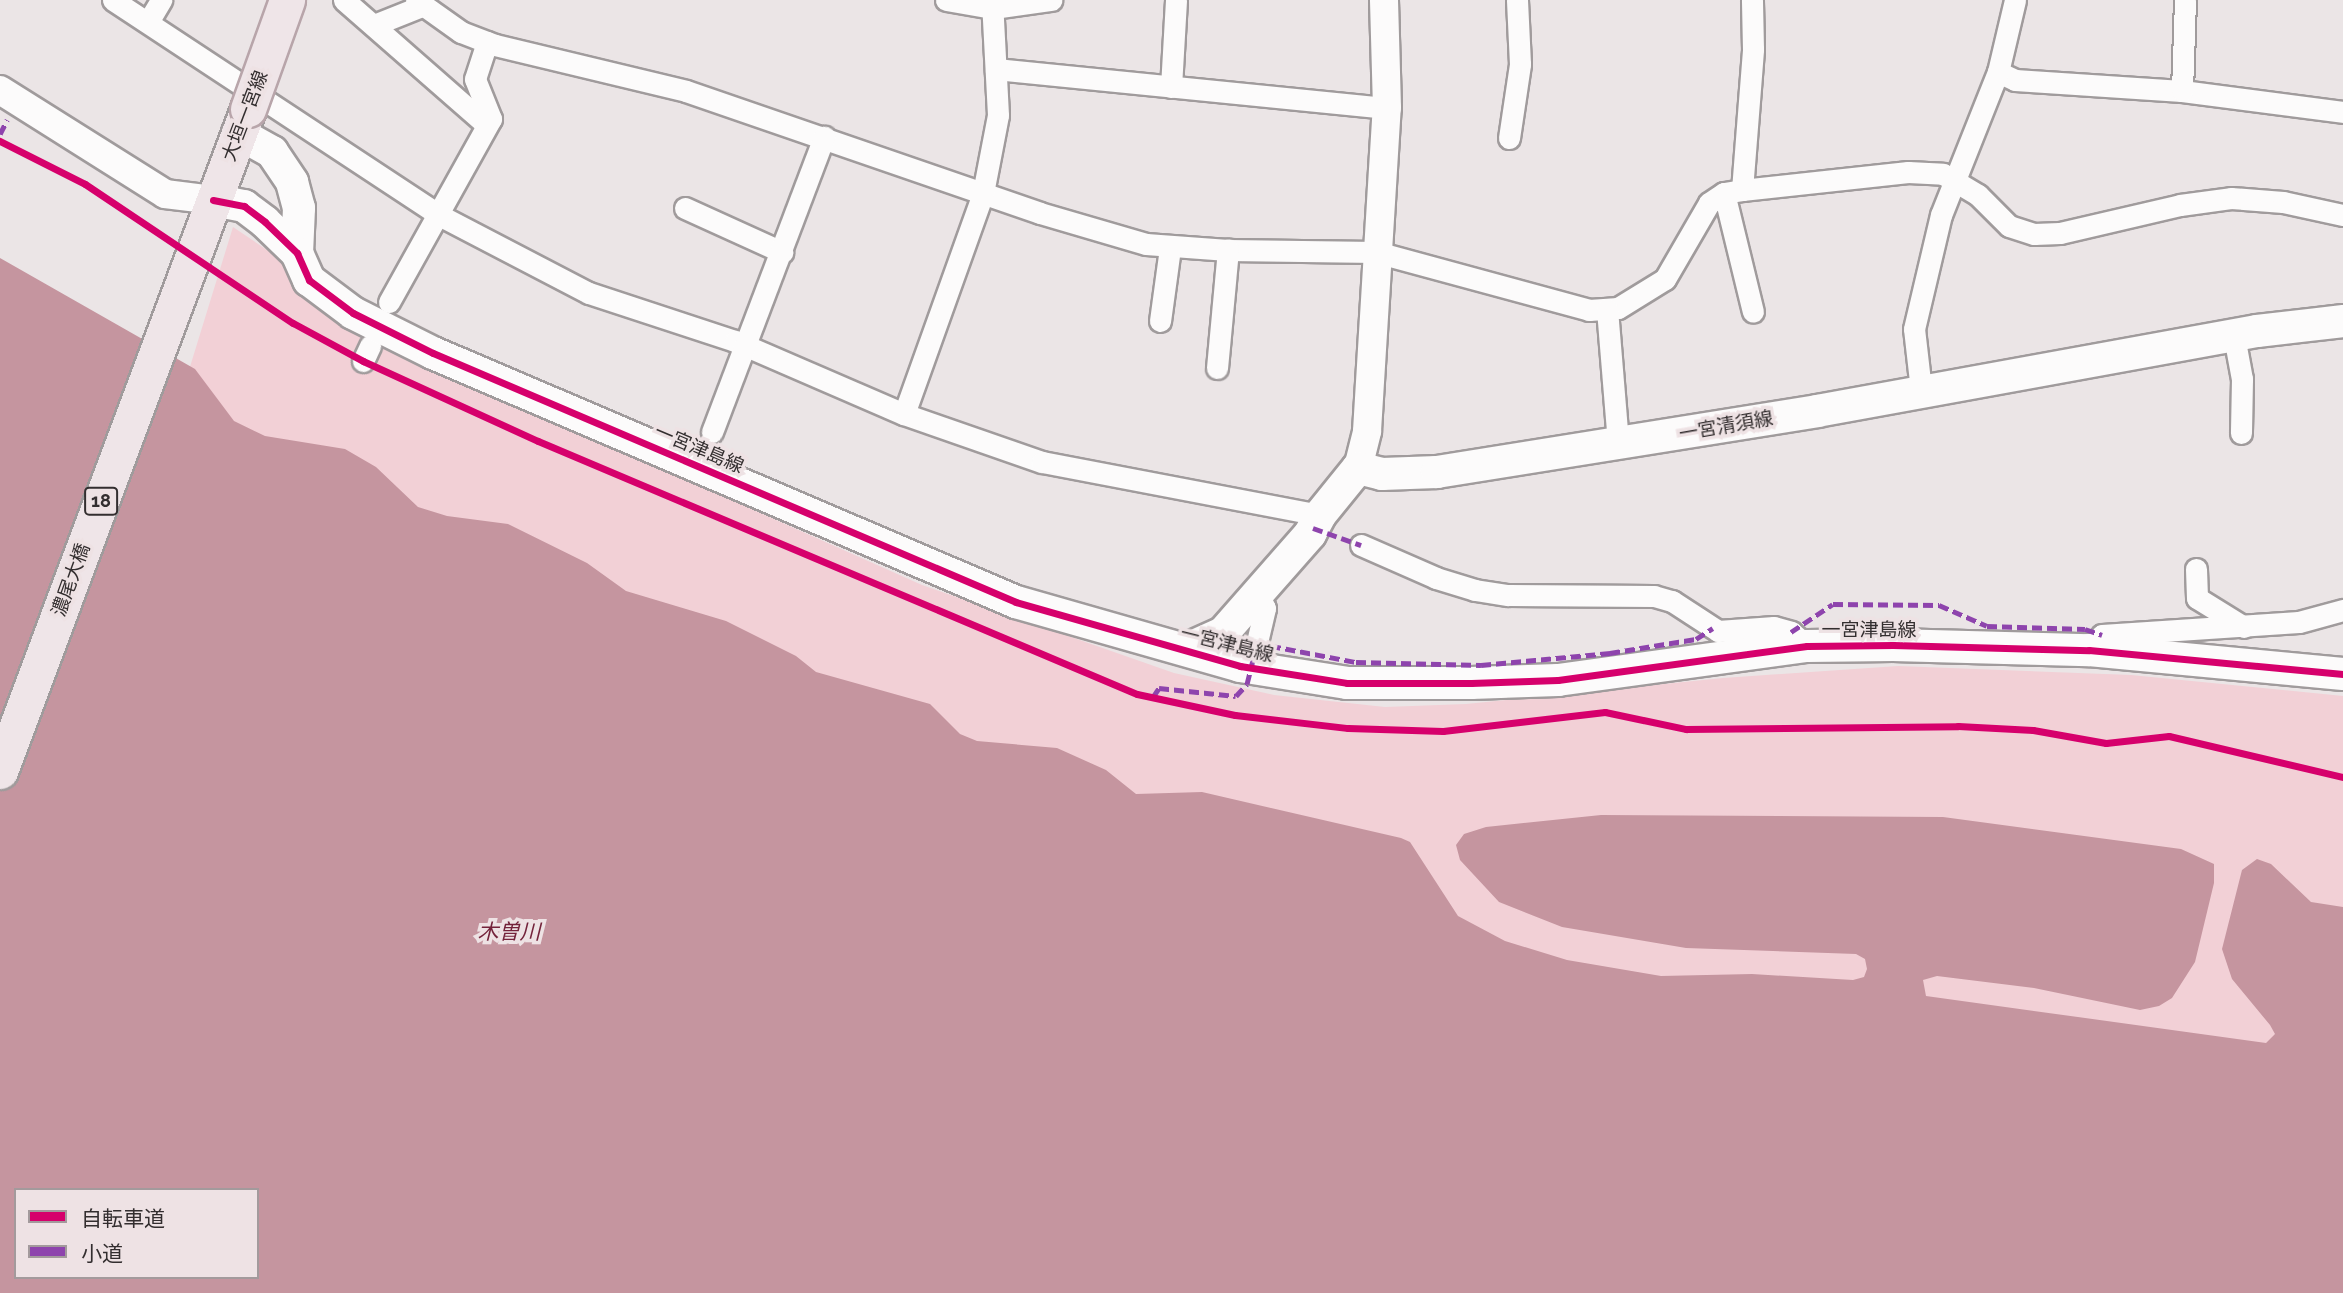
<!DOCTYPE html>
<html>
<head>
<meta charset="utf-8">
<style>
  body { margin:0 }
  #map { position:relative; width:2343px; height:1293px; overflow:hidden; background:#ebe5e6; font-family:Raleway,"Noto Sans JP",sans-serif }
  div>[style] { position:absolute }
  .green>* { inset:0; background:#f2d0d6 }
  .water>* { inset:0; background:#c5959f }
  .roads { filter:drop-shadow(2px 0 #a09b9c) drop-shadow(-2px 0 #a09b9c) drop-shadow(0 2px #a09b9c) drop-shadow(0 -2px #a09b9c) }
  .minor>* { height:21px; margin:-10.5px; padding:0 10.5px; transform-origin:10.5px; border-radius:10.5px; background:#fcfbfb }
  .tertiary>* { height:28px; margin:-14px; padding:0 14px; transform-origin:14px; border-radius:14px; background:#fcfbfb }
  .secondary>* { height:32px; margin:-16px; padding:0 16px; transform-origin:16px; border-radius:16px; background:#fcfbfb }
  .primary>* { height:35px; margin:-17.5px; padding:0 17.5px; transform-origin:17.5px; border-radius:17.5px; background:#efe5e8 }
  .bridges { filter:drop-shadow(2px 0 #b8a5aa) drop-shadow(-2px 0 #b8a5aa) drop-shadow(0 2px #b8a5aa) drop-shadow(0 -2px #b8a5aa) }
  .primary-bridge>* { height:35px; margin:-17.5px; padding:0 17.5px; transform-origin:17.5px; border-radius:17.5px; background:#efe5e8 }
  .quiet>* { height:5px; margin-top:-2.5px; transform-origin:0; background:repeating-linear-gradient(90deg,#8e44ad 0 10px,transparent 0 15px) }
  .cycleway>* { height:7px; margin:-3.5px; padding:0 3.5px; transform-origin:3.5px; border-radius:3.5px; background:#d6006c }
  span { translate:-50% -50%; white-space:nowrap; text-align:center; line-height:1.15; -webkit-text-stroke:7px #eee2e4; paint-order:stroke }
  .shield-label span { padding:2px 5px; background:#eee2e4; border:2px solid; border-radius:5px; -webkit-text-stroke-width:0 }
  .shield-label { font-size:18px; color:#332e2f; font-weight:700 }
  .street-label { font-size:19px; color:#332e2f }
  .water-label { font-size:21px; color:#74233b; font-style:italic }
  .legend { position:absolute; left:14px; top:1188px; width:245px; height:91px; box-sizing:border-box; background:#eee2e4; border:2px solid #a39a9c; margin:0; padding:9px 12px; list-style:none; font-size:21px; color:#332e2f }
  .legend li { display:flex; align-items:center; gap:14px; height:35px }
  .legend b { width:35px; border:2px solid #a39a9c }
</style>
</head>
<body>
<div id="map">
  <div class="green">
    <div style="clip-path:polygon(233px 227px,279px 258px,309px 296px,475px 386px,922px 585px,1174px 673px,1274px 695px,1385px 707px,1466px 704px,1723px 678px,1898px 666px,2131px 675px,2343px 696px,2343px 922px,2280px 1016px,2285px 1055px,1936px 1013px,1869px 954px,1872px 970px,1859px 987px,1638px 999px,1056px 777px,453px 536px,235px 425px,189px 370px)"></div>
  </div>
  <div class="water">
    <div style="clip-path:polygon(evenodd,0 258px,195px 369px,234px 421px,265px 436px,345px 449px,376px 467px,418px 507px,447px 516px,508px 524px,587px 563px,626px 591px,726px 621px,796px 656px,816px 672px,930px 704px,960px 734px,977px 741px,1057px 748px,1106px 770px,1136px 794px,1202px 792px,1401px 838px,1410px 842px,1458px 916px,1505px 941px,1567px 960px,1661px 976px,1752px 974px,1853px 980px,1864px 977px,1867px 969px,1865px 959px,1856px 954px,1686px 948px,1562px 927px,1499px 902px,1460px 860px,1456px 845px,1464px 834px,1486px 827px,1601px 815px,1943px 817px,2181px 849px,2214px 864px,2214px 883px,2195px 962px,2172px 998px,2159px 1006px,2140px 1010px,2034px 988px,1937px 976px,1923px 980px,1926px 996px,2266px 1043px,2275px 1034px,2270px 1025px,2232px 979px,2222px 949px,2242px 870px,2257px 859px,2271px 864px,2311px 902px,2343px 907px,2343px 1293px,0 1293px,0 258px,16px 1190px,257px 1190px,257px 1277px,16px 1277px,16px 1190px)"></div>
  </div>
  <div class="roads">
    <div class="minor">
      <div style="left:113px;top:0;width:388px;rotate:33.4deg"></div>
      <div style="left:437px;top:214px;width:171px;rotate:27.5deg"></div>
      <div style="left:589px;top:293px;width:154px;rotate:18.2deg"></div>
      <div style="left:735px;top:341px;width:184px;rotate:23.4deg"></div>
      <div style="left:904px;top:414px;width:146px;rotate:19.2deg"></div>
      <div style="left:1042px;top:462px;width:283px;rotate:10.8deg"></div>
      <div style="left:344px;top:0;width:190px;rotate:41.2deg"></div>
      <div style="left:416px;top:0;width:55px;rotate:35.4deg"></div>
      <div style="left:461px;top:32px;width:36px;rotate:21deg"></div>
      <div style="left:495px;top:45px;width:196px;rotate:13.5deg"></div>
      <div style="left:686px;top:91px;width:374px;rotate:19deg"></div>
      <div style="left:1040px;top:213px;width:110px;rotate:16.3deg"></div>
      <div style="left:1146px;top:244px;width:82px;rotate:4.2deg"></div>
      <div style="left:1228px;top:250px;width:148px;rotate:0.8deg"></div>
      <div style="left:1376px;top:252px;width:221px;rotate:15.2deg"></div>
      <div style="left:1589px;top:310px;width:29px;rotate:-4deg"></div>
      <div style="left:1618px;top:308px;width:55px;rotate:-31.7deg"></div>
      <div style="left:1665px;top:279px;width:88px;rotate:-59.9deg"></div>
      <div style="left:1709px;top:203px;width:18px;rotate:-34deg"></div>
      <div style="left:1724px;top:193px;width:18px;rotate:-9deg"></div>
      <div style="left:1742px;top:190px;width:167px;rotate:-6.2deg"></div>
      <div style="left:1908px;top:172px;width:35px;rotate:3deg"></div>
      <div style="left:1943px;top:174px;width:41px;rotate:31deg"></div>
      <div style="left:1978px;top:195px;width:44px;rotate:45deg"></div>
      <div style="left:2009px;top:226px;width:26px;rotate:18deg"></div>
      <div style="left:2034px;top:234px;width:26px;rotate:-2deg"></div>
      <div style="left:2060px;top:233px;width:123px;rotate:-13.1deg"></div>
      <div style="left:2180px;top:205px;width:51px;rotate:-7.8deg"></div>
      <div style="left:2231px;top:198px;width:52px;rotate:4.4deg"></div>
      <div style="left:2283px;top:202px;width:61px;rotate:12.2deg"></div>
      <div style="left:946px;top:0;width:48px;rotate:9.7deg"></div>
      <div style="left:993px;top:8px;width:59px;rotate:-7.9deg"></div>
      <div style="left:148px;top:22px;width:26px;rotate:-59deg"></div>
      <div style="left:374px;top:25px;width:54px;rotate:-21.8deg"></div>
      <div style="left:996px;top:69px;width:393px;rotate:5.7deg"></div>
      <div style="left:1998px;top:72px;width:19px;rotate:25deg"></div>
      <div style="left:2015px;top:80px;width:167px;rotate:3.8deg"></div>
      <div style="left:2182px;top:91px;width:162px;rotate:7.4deg"></div>
      <div style="left:1171px;top:87px;width:87px;rotate:-86.7deg"></div>
      <div style="left:2182px;top:91px;width:91px;rotate:-88.1deg"></div>
      <div style="left:1509px;top:138px;width:75px;rotate:-81.5deg"></div>
      <div style="left:1520px;top:64px;width:64px;rotate:-92.7deg"></div>
      <div style="left:1742px;top:190px;width:141px;rotate:-85.5deg"></div>
      <div style="left:1753px;top:49px;width:49px;rotate:-91.2deg"></div>
      <div style="left:1724px;top:193px;width:122px;rotate:76.3deg"></div>
      <div style="left:685px;top:208px;width:107px;rotate:24.4deg"></div>
      <div style="left:389px;top:302px;width:210px;rotate:-60.9deg"></div>
      <div style="left:491px;top:119px;width:43px;rotate:-111.8deg"></div>
      <div style="left:475px;top:79px;width:39px;rotate:-72deg"></div>
      <div style="left:1607px;top:309px;width:135px;rotate:85.3deg"></div>
      <div style="left:1160px;top:321px;width:74px;rotate:-82.2deg"></div>
      <div style="left:2234px;top:336px;width:44px;rotate:79.5deg"></div>
      <div style="left:2242px;top:379px;width:54px;rotate:91.1deg"></div>
      <div style="left:363px;top:361px;width:17px;rotate:-65deg"></div>
      <div style="left:1217px;top:368px;width:119px;rotate:-84.7deg"></div>
      <div style="left:1921px;top:390px;width:61px;rotate:-96.5deg"></div>
      <div style="left:1914px;top:329px;width:117px;rotate:-76.7deg"></div>
      <div style="left:1941px;top:215px;width:154px;rotate:-68.3deg"></div>
      <div style="left:1998px;top:72px;width:74px;rotate:-76.7deg"></div>
      <div style="left:904px;top:414px;width:235px;rotate:-70.3deg"></div>
      <div style="left:983px;top:193px;width:79px;rotate:-79.1deg"></div>
      <div style="left:998px;top:115px;width:115px;rotate:-93deg"></div>
      <div style="left:712px;top:432px;width:316px;rotate:-69.2deg"></div>
      <div style="left:1361px;top:545px;width:82px;rotate:23.7deg"></div>
      <div style="left:1436px;top:578px;width:41px;rotate:17.1deg"></div>
      <div style="left:1475px;top:590px;width:33px;rotate:9deg"></div>
      <div style="left:1508px;top:595px;width:146px;rotate:0.4deg"></div>
      <div style="left:1654px;top:596px;width:19px;rotate:16deg"></div>
      <div style="left:1672px;top:601px;width:55px;rotate:33.1deg"></div>
      <div style="left:1718px;top:631px;width:56px;rotate:-4.1deg"></div>
      <div style="left:1774px;top:627px;width:18px;rotate:16deg"></div>
      <div style="left:1791px;top:632px;width:21px;rotate:41deg"></div>
      <div style="left:2196px;top:569px;width:29px;rotate:88deg"></div>
      <div style="left:2197px;top:598px;width:55px;rotate:31.7deg"></div>
      <div style="left:2089px;top:650px;width:20px;rotate:-49deg"></div>
      <div style="left:2102px;top:635px;width:197px;rotate:-3.8deg"></div>
      <div style="left:2299px;top:622px;width:46px;rotate:-15.3deg"></div>
      <div style="left:1254px;top:655px;width:48px;rotate:-76.8deg"></div>
      <div style="left:1265px;top:608px;width:16px;rotate:-117deg"></div>
    </div>
    <div class="tertiary">
      <div style="left:0;top:90px;width:195px;rotate:32.2deg"></div>
      <div style="left:165px;top:194px;width:48px;rotate:7.1deg"></div>
      <div style="left:1358px;top:468px;width:38px;rotate:-76deg"></div>
      <div style="left:1367px;top:431px;width:324px;rotate:-86.5deg"></div>
      <div style="left:1387px;top:108px;width:108px;rotate:-91.6deg"></div>
    </div>
    <div class="secondary">
      <div style="left:238px;top:133px;width:39px;rotate:29deg"></div>
      <div style="left:272px;top:152px;width:36px;rotate:56deg"></div>
      <div style="left:292px;top:182px;width:27px;rotate:75deg"></div>
      <div style="left:299px;top:208px;width:45px;rotate:92.5deg"></div>
      <div style="left:213px;top:200px;width:32px;rotate:11deg"></div>
      <div style="left:244px;top:206px;width:26px;rotate:37deg"></div>
      <div style="left:265px;top:222px;width:45px;rotate:44.1deg"></div>
      <div style="left:297px;top:253px;width:30px;rotate:66deg"></div>
      <div style="left:309px;top:280px;width:55px;rotate:36.9deg"></div>
      <div style="left:353px;top:313px;width:89px;rotate:26.6deg"></div>
      <div style="left:433px;top:353px;width:634px;rotate:23.13deg"></div>
      <div style="left:1016px;top:602px;width:233px;rotate:15.9deg"></div>
      <div style="left:1240px;top:666px;width:108px;rotate:9deg"></div>
      <div style="left:1347px;top:683px;width:124px"></div>
      <div style="left:1471px;top:683px;width:87px;rotate:-2deg"></div>
      <div style="left:1558px;top:680px;width:251px;rotate:-7.8deg"></div>
      <div style="left:1807px;top:646px;width:86px;rotate:-0.7deg"></div>
      <div style="left:1893px;top:645px;width:196px;rotate:1.5deg"></div>
      <div style="left:2089px;top:650px;width:255px;rotate:5.4deg"></div>
      <div style="left:1187px;top:649px;width:39px;rotate:-24deg"></div>
      <div style="left:1223px;top:633px;width:132px;rotate:-48.7deg"></div>
      <div style="left:1310px;top:534px;width:21px;rotate:-62deg"></div>
      <div style="left:1320px;top:515px;width:60px;rotate:-51deg"></div>
      <div style="left:1358px;top:468px;width:25px;rotate:14deg"></div>
      <div style="left:1382px;top:474px;width:55px;rotate:-2.1deg"></div>
      <div style="left:1437px;top:472px;width:385px;rotate:-9.1deg"></div>
      <div style="left:1817px;top:411px;width:447px;rotate:-10.3deg"></div>
      <div style="left:2257px;top:331px;width:87px;rotate:-6.6deg"></div>
    </div>
    <div class="primary">
      <div style="left:0;top:771px;width:707px;rotate:-69.46deg"></div>
    </div>
  </div>
  <div class="bridges">
    <div class="primary-bridge">
      <div style="left:248px;top:109px;width:116px;rotate:-70.3deg"></div>
    </div>
  </div>
  <div class="quiet">
    <div style="left:0;top:134px;width:16px;rotate:-63deg"></div>
    <div style="left:1313px;top:528px;width:51px;rotate:19.5deg"></div>
    <div style="left:1791px;top:632px;width:50px;rotate:-33.7deg"></div>
    <div style="left:1833px;top:604px;width:106px;rotate:0.5deg"></div>
    <div style="left:1939px;top:605px;width:52px;rotate:23.6deg"></div>
    <div style="left:1987px;top:626px;width:98px;rotate:1.8deg"></div>
    <div style="left:2085px;top:629px;width:18px;rotate:19deg"></div>
    <div style="left:1256px;top:643px;width:102px;rotate:10.8deg"></div>
    <div style="left:1356px;top:662px;width:125px;rotate:1.4deg"></div>
    <div style="left:1481px;top:665px;width:130px;rotate:-5.3deg"></div>
    <div style="left:1610px;top:653px;width:87px;rotate:-9.2deg"></div>
    <div style="left:1696px;top:639px;width:20px;rotate:-33deg"></div>
    <div style="left:1153px;top:697px;width:11px;rotate:-56deg"></div>
    <div style="left:1159px;top:688px;width:77px;rotate:5.9deg"></div>
    <div style="left:1236px;top:696px;width:16px;rotate:-47deg"></div>
    <div style="left:1247px;top:684px;width:30px;rotate:-76deg"></div>
  </div>
  <div class="cycleway">
    <div style="left:0;top:141px;width:95px;rotate:26.8deg"></div>
    <div style="left:85px;top:184px;width:250px;rotate:33.8deg"></div>
    <div style="left:293px;top:323px;width:80px;rotate:28.5deg"></div>
    <div style="left:363px;top:361px;width:192px;rotate:24.6deg"></div>
    <div style="left:538px;top:441px;width:650px;rotate:22.9deg"></div>
    <div style="left:1137px;top:694px;width:100px;rotate:12.1deg"></div>
    <div style="left:1235px;top:715px;width:114px;rotate:6.6deg"></div>
    <div style="left:1348px;top:728px;width:95px;rotate:1.8deg"></div>
    <div style="left:1443px;top:731px;width:163px;rotate:-6.7deg"></div>
    <div style="left:1605px;top:712px;width:83px;rotate:11.9deg"></div>
    <div style="left:1686px;top:729px;width:272px;rotate:-0.6deg"></div>
    <div style="left:1958px;top:726px;width:75px;rotate:3.1deg"></div>
    <div style="left:2033px;top:730px;width:74px;rotate:10.1deg"></div>
    <div style="left:2106px;top:743px;width:63px;rotate:-6.3deg"></div>
    <div style="left:2169px;top:736px;width:179px;rotate:13.3deg"></div>
    <div style="left:213px;top:200px;width:32px;rotate:11deg"></div>
    <div style="left:244px;top:206px;width:26px;rotate:37deg"></div>
    <div style="left:265px;top:222px;width:45px;rotate:44.1deg"></div>
    <div style="left:297px;top:253px;width:30px;rotate:66deg"></div>
    <div style="left:309px;top:280px;width:55px;rotate:36.9deg"></div>
    <div style="left:353px;top:313px;width:89px;rotate:26.6deg"></div>
    <div style="left:433px;top:353px;width:634px;rotate:23.13deg"></div>
    <div style="left:1016px;top:602px;width:233px;rotate:15.9deg"></div>
    <div style="left:1240px;top:666px;width:108px;rotate:9deg"></div>
    <div style="left:1347px;top:683px;width:124px"></div>
    <div style="left:1471px;top:683px;width:87px;rotate:-2deg"></div>
    <div style="left:1558px;top:680px;width:251px;rotate:-7.8deg"></div>
    <div style="left:1807px;top:646px;width:86px;rotate:-0.7deg"></div>
    <div style="left:1893px;top:645px;width:196px;rotate:1.5deg"></div>
    <div style="left:2089px;top:650px;width:255px;rotate:5.4deg"></div>
  </div>
  <div class="shield-label">
    <span style="left:101px;top:501px">18</span>
  </div>
  <div class="street-label">
    <span style="left:245px;top:116px;rotate:-69deg">大垣一宮線</span>
    <span style="left:1726px;top:426px;rotate:-10deg">一宮清須線</span>
    <span style="left:699px;top:449px;rotate:23deg">一宮津島線</span>
    <span style="left:71px;top:580px;rotate:-70deg">濃尾大橋</span>
    <span style="left:1869px;top:630px">一宮津島線</span>
    <span style="left:1227px;top:644px;rotate:14deg">一宮津島線</span>
  </div>
  <div class="water-label">
    <span style="left:509px;top:932px">木曽川</span>
  </div>
  <ul class="legend">
  <li><b style="height:9px;background:#d6006c"></b>自転車道</li>
  <li><b style="height:9px;background:#8e44ad"></b>小道</li>
  </ul>
</div>
</body>
</html>
